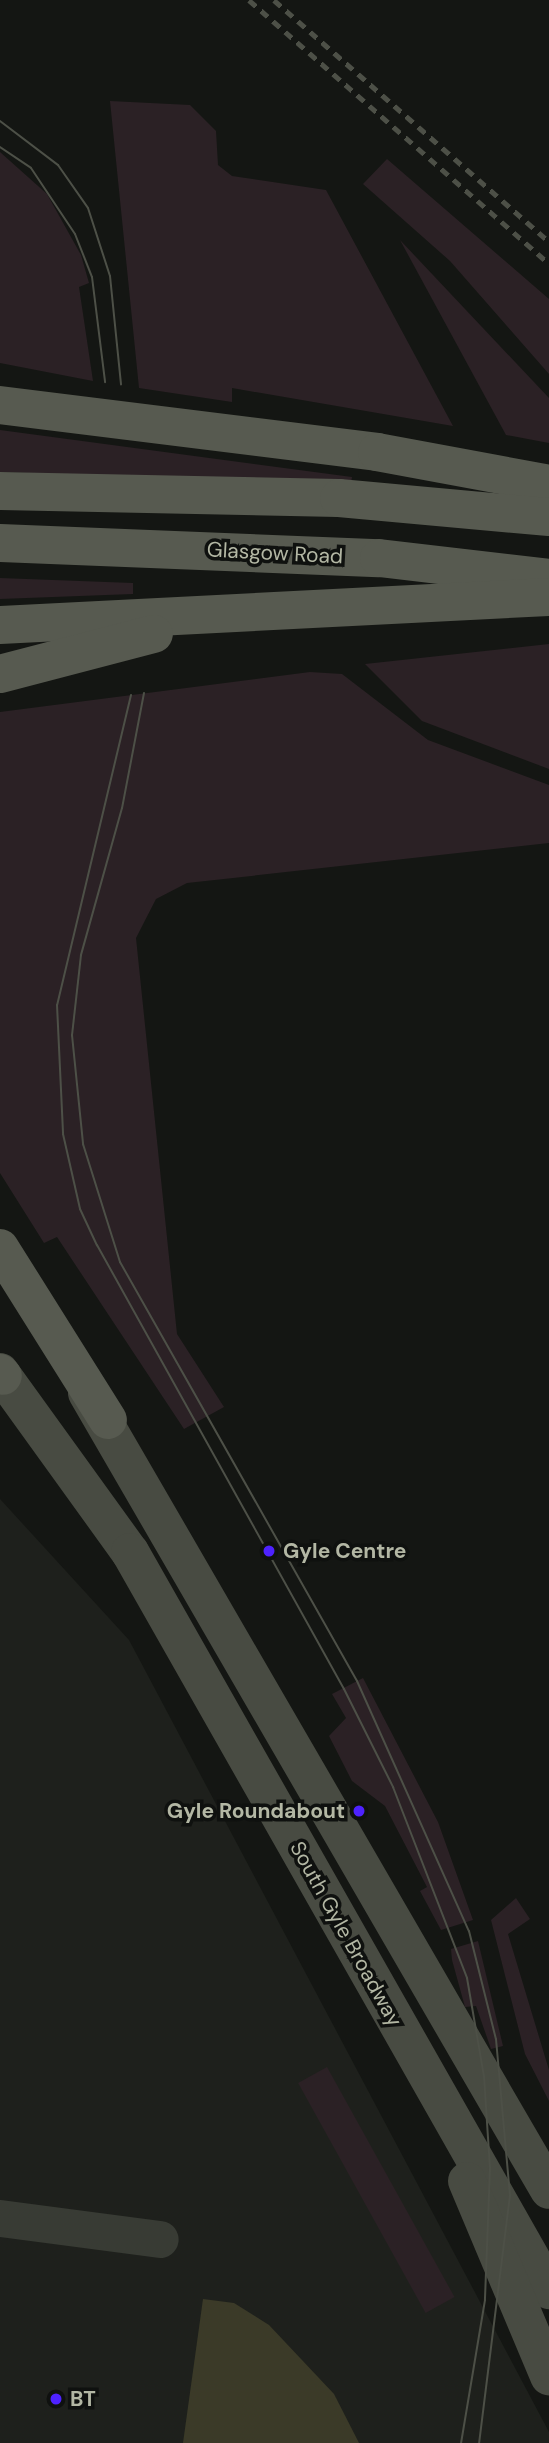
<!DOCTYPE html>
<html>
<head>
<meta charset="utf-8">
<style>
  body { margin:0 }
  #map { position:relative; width:549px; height:2443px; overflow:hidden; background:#141613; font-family:"DM Sans",sans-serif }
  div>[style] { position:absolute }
  .built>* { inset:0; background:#1e201c }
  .green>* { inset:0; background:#2b2125; transform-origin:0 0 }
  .water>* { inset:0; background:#3b3a28 }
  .street>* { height:37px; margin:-18.5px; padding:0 18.5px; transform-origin:18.5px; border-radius:18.5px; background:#383b34 }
  .secondary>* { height:38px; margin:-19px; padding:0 19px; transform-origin:19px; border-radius:19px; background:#484b42 }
  .primary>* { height:38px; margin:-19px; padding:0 19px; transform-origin:19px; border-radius:19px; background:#575a50 }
  .tram>* { height:2px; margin:-1px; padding:0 1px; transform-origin:1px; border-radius:1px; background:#4d5047 }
  .rail>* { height:5px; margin-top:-2.5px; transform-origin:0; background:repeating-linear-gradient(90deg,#4d5047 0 9px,transparent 0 16px) }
  .dots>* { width:19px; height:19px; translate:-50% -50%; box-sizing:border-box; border:4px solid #0f110f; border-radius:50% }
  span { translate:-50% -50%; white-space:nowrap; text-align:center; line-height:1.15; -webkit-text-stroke:7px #0f110f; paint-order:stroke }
  .street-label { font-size:21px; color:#b3b7a4 }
  .poi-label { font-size:21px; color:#b3b7a4; font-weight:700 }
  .left { translate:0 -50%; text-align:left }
  .right { translate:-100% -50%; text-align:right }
</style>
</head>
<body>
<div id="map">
  <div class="built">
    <div style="clip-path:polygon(0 1499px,129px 1640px,549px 2432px,549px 2443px,0 2443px)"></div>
  </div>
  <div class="green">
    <div style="clip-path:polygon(110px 101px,190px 105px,216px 131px,218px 165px,232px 176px,326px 190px,453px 426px,232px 388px,232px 402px,139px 388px)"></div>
    <div style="clip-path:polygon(0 152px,47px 194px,81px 255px,89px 283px,79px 287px,93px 381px,0 363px)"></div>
    <div style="clip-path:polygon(387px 159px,549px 299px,549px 374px,450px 261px,363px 184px)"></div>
    <div style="clip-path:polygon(400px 240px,549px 398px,549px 443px,506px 435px)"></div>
    <div style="clip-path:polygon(0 430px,352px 477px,351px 484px,0 472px)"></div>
    <div style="clip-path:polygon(0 578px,133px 583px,133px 594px,0 599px)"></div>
    <div style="clip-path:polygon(549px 644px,549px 769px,422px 721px,365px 664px)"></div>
    <div style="clip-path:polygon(310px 672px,342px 674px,428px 740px,549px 785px,549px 843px,187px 883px,156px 899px,136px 938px,177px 1334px,224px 1407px,184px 1429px,57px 1237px,44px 1243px,0 1173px,0 712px)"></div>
    <div style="clip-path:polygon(363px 1678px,438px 1822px,473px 1920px,441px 1930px,420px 1891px,427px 1887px,385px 1806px,352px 1781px,329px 1736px,346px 1718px,332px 1694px)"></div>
    <div style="clip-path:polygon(516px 1898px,530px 1919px,508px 1934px,549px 2070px,549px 2101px,525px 2054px,491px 1920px)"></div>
    <div style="clip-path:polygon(478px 1941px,503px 2046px,491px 2049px,476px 2006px,465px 2007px,452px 1960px,451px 1949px)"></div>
    <div style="left:327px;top:2067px;width:263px;height:33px;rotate:61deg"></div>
  </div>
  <div class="water">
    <div style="clip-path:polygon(203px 2299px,234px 2303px,269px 2325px,334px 2394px,359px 2443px,183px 2443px)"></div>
  </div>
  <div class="street">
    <div style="left:0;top:2218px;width:161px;rotate:7.5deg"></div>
  </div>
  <div class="secondary">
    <div style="left:0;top:1372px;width:222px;rotate:54.2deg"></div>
    <div style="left:130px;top:1552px;width:849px;rotate:60.41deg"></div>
    <div style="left:87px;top:1393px;width:921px;rotate:59.9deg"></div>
    <div style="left:467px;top:2181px;width:212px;rotate:67.2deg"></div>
  </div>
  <div class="primary">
    <div style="left:0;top:405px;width:380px;rotate:7.1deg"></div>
    <div style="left:377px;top:452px;width:175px;rotate:10.5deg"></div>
    <div style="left:0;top:491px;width:339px;rotate:1.2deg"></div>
    <div style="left:339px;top:498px;width:211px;rotate:5.2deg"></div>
    <div style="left:0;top:543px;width:379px;rotate:2.3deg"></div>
    <div style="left:379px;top:558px;width:171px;rotate:6.7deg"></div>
    <div style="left:0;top:625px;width:550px;rotate:-2.92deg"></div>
    <div style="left:0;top:674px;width:159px;rotate:-14.6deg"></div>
    <div style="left:0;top:1248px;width:203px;rotate:57.9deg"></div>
    <div style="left:0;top:1373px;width:4px;rotate:45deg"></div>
  </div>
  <div class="tram">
    <div style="left:0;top:121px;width:73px;rotate:37.2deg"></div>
    <div style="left:58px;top:165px;width:52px;rotate:55.1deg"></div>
    <div style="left:88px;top:208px;width:71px;rotate:72.1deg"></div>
    <div style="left:110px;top:276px;width:109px;rotate:84.2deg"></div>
    <div style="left:0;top:147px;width:37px;rotate:34deg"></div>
    <div style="left:31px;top:168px;width:79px;rotate:56.3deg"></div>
    <div style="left:75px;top:234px;width:46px;rotate:68.4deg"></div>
    <div style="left:92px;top:277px;width:106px;rotate:82.9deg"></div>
    <div style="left:144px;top:693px;width:117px;rotate:100.8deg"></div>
    <div style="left:122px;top:808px;width:153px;rotate:105.6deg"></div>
    <div style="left:81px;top:955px;width:81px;rotate:96.4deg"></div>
    <div style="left:72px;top:1035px;width:110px;rotate:84.2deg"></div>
    <div style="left:83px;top:1144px;width:124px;rotate:72.6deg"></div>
    <div style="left:120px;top:1262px;width:481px;rotate:60.5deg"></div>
    <div style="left:357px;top:1681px;width:274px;rotate:65.9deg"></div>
    <div style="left:469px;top:1931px;width:111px;rotate:76deg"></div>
    <div style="left:496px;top:2039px;width:157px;rotate:84.9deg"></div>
    <div style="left:510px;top:2195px;width:250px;rotate:97.1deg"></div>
    <div style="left:131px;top:695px;width:319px;rotate:103.4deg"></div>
    <div style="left:57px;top:1005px;width:129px;rotate:87.3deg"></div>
    <div style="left:63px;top:1134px;width:77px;rotate:77.2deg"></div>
    <div style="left:80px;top:1209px;width:40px;rotate:65deg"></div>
    <div style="left:97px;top:1245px;width:508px;rotate:60.91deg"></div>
    <div style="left:344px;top:1689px;width:110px;rotate:63.4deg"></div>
    <div style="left:393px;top:1787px;width:205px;rotate:68.8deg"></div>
    <div style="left:467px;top:1978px;width:99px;rotate:80.2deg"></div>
    <div style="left:484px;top:2076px;width:92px;rotate:86.3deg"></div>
    <div style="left:490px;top:2168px;width:132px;rotate:92.2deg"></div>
    <div style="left:485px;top:2300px;width:145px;rotate:99.5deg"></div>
  </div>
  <div class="rail">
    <div style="left:249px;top:0;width:400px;rotate:41.3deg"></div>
    <div style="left:274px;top:0;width:366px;rotate:41.3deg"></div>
  </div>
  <div class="dots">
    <div style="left:269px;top:1551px;background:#4e22ff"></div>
    <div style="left:359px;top:1811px;background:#4e22ff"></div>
    <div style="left:56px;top:2399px;background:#4e22ff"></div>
  </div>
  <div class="street-label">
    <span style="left:275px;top:553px;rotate:3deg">Glasgow Road</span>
    <span style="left:346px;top:1934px;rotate:61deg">South Gyle Broadway</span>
  </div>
  <div class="poi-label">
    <span class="left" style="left:283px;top:1551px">Gyle Centre</span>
    <span class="right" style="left:345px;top:1811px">Gyle Roundabout</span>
    <span class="left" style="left:70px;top:2399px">BT</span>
  </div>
</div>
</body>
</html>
